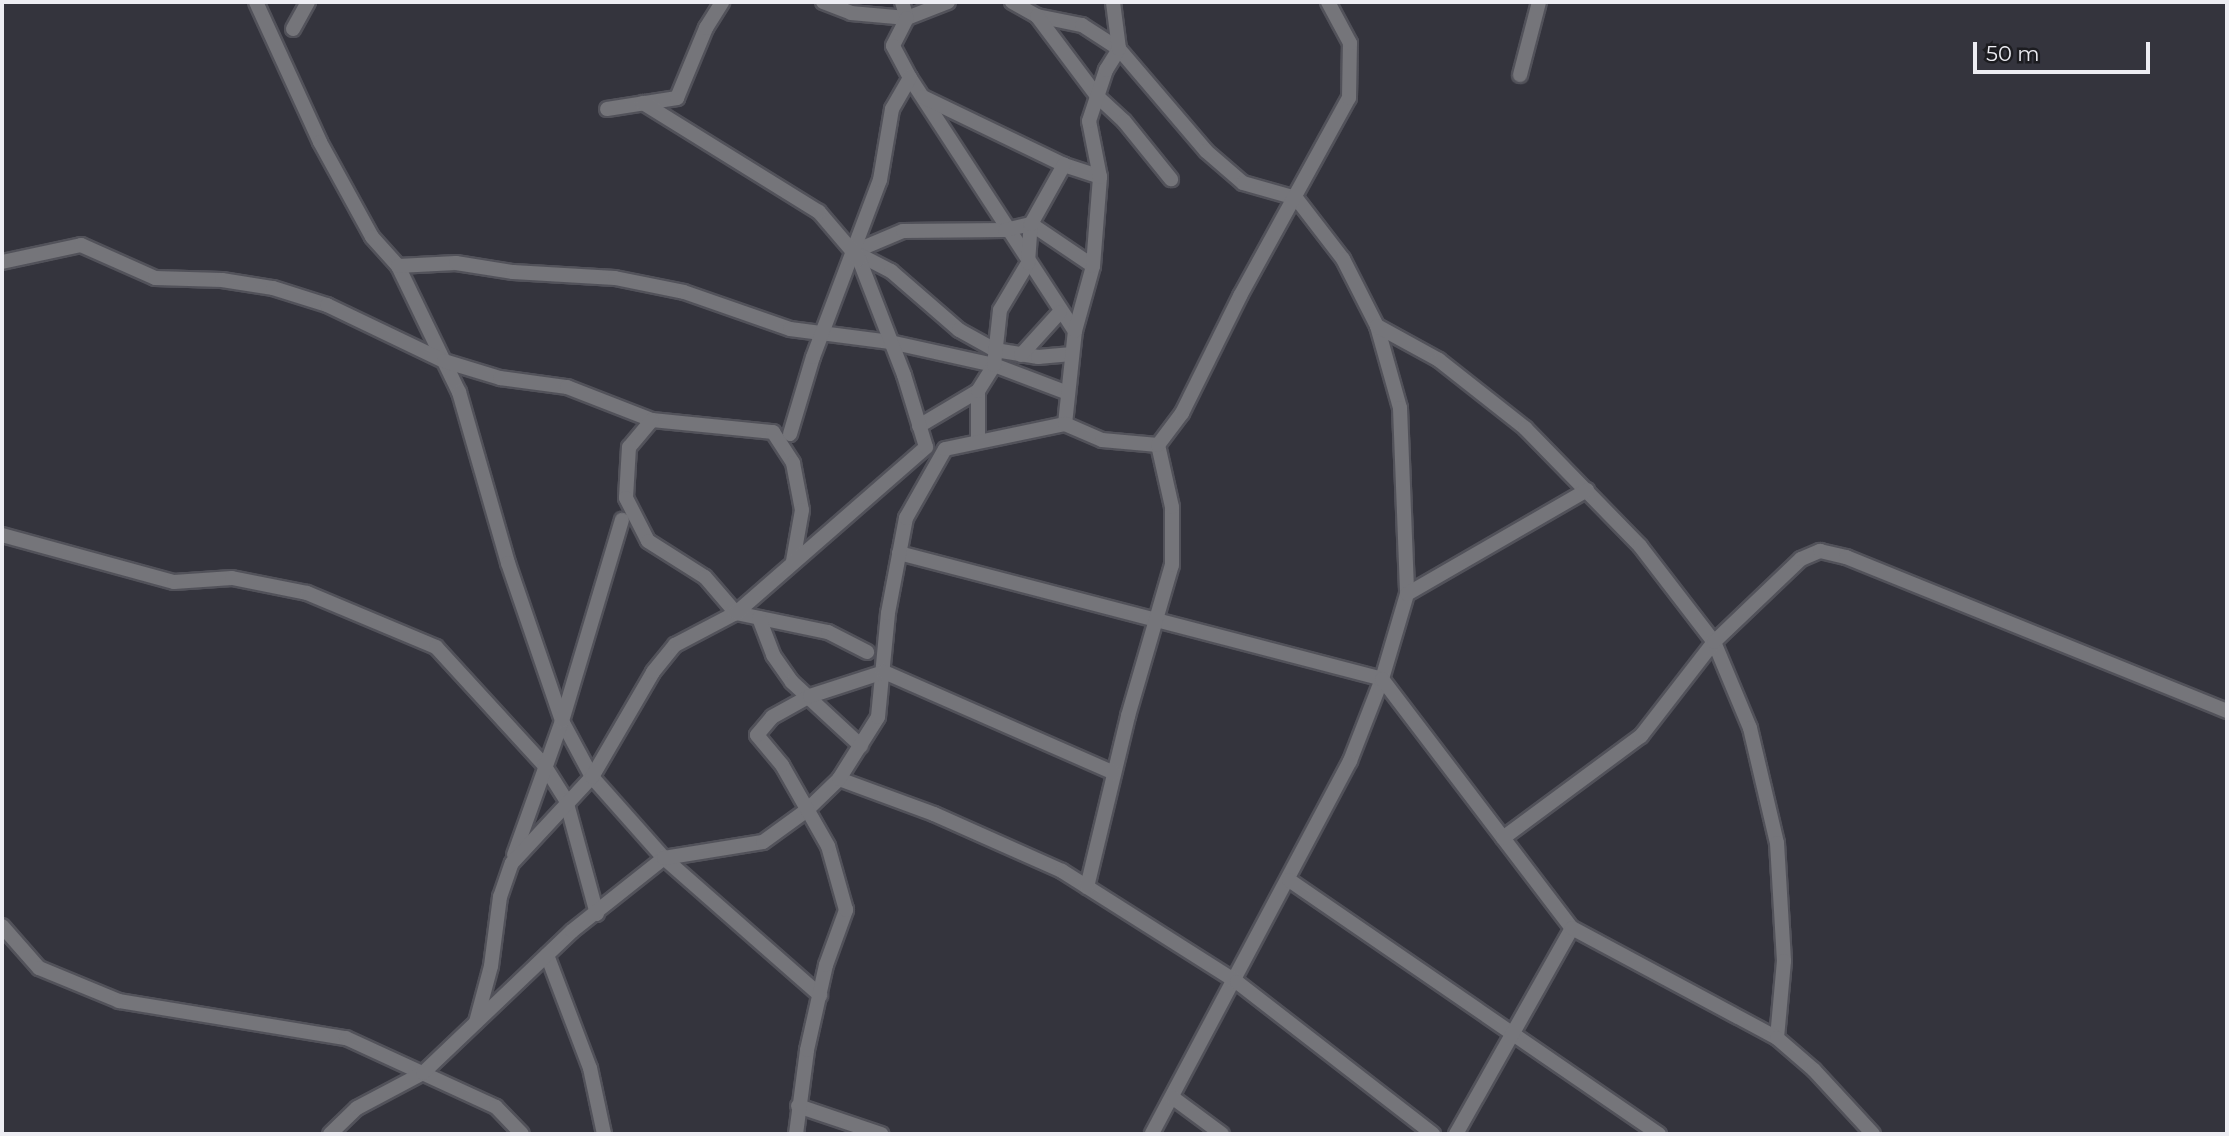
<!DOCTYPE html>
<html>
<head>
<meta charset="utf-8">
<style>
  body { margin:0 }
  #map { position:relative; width:2229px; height:1136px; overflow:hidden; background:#34343d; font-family:Montserrat,sans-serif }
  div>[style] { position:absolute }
  .roads { filter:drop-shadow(2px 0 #52525a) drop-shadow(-2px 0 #52525a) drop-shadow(0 2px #52525a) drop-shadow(0 -2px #52525a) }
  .minor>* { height:14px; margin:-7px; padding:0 7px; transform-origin:7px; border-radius:7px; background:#75757a }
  span { translate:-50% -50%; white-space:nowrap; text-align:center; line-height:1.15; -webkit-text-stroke:7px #1c1c20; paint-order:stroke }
  .frame { position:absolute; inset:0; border:4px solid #ededf3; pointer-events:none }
  .scale { position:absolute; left:1973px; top:42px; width:177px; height:32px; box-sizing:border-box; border:4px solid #ededf3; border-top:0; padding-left:9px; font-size:21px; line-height:24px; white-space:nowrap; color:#ededf3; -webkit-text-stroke:5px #1c1c20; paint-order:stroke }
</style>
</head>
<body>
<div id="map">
  <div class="roads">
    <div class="minor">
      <div style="left:256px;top:2px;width:154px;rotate:65.4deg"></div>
      <div style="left:320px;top:142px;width:108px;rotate:61.3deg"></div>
      <div style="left:372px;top:237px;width:39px;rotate:48deg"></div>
      <div style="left:398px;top:266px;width:140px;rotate:64.2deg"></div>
      <div style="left:459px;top:392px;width:178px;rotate:74deg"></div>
      <div style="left:508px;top:563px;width:167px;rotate:71.1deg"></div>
      <div style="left:562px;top:721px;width:64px;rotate:61.8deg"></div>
      <div style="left:592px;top:777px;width:108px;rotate:48.4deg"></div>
      <div style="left:664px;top:858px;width:208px;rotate:41.3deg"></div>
      <div style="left:823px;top:2px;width:30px;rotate:21deg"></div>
      <div style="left:851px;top:13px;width:56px;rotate:5.1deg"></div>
      <div style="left:907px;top:18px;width:44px;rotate:-21.3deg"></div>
      <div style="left:902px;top:2px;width:17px;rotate:73deg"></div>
      <div style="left:907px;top:18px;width:31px;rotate:117deg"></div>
      <div style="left:893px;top:46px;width:36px;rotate:62deg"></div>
      <div style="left:910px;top:78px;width:302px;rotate:56.9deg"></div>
      <div style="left:1012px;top:2px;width:29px;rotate:29deg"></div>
      <div style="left:1037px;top:16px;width:46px;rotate:11.3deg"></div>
      <div style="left:1082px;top:25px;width:44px;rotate:33deg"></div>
      <div style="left:1119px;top:49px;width:134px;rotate:49.5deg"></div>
      <div style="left:1206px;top:151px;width:49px;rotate:40.9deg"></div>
      <div style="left:1243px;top:183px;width:55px;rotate:15.8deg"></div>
      <div style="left:1296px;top:198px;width:77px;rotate:52.4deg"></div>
      <div style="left:1343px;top:259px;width:75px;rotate:63.1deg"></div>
      <div style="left:1377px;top:326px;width:85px;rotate:74.3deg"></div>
      <div style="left:1400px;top:408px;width:186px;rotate:87.8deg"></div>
      <div style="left:1407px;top:594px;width:89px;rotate:106.4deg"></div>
      <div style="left:1382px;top:679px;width:88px;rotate:111.3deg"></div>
      <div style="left:1350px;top:761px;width:422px;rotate:118deg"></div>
      <div style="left:1037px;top:16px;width:100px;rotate:53.1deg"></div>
      <div style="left:1097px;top:96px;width:37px;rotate:43deg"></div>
      <div style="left:1124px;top:121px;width:75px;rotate:51deg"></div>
      <div style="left:293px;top:29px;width:31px;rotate:-61deg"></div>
      <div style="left:1520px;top:75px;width:75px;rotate:-75.4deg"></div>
      <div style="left:923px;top:97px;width:157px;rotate:25.7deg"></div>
      <div style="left:1064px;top:165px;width:38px;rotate:18deg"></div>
      <div style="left:607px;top:109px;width:71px;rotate:-8.9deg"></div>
      <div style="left:677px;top:98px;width:76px;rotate:-67.5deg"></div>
      <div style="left:706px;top:28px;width:31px;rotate:-58deg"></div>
      <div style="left:853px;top:252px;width:54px;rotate:-22.8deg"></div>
      <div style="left:903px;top:231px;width:102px;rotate:-0.6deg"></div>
      <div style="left:1005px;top:230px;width:27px;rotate:-13deg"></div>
      <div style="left:1031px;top:224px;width:75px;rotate:34.1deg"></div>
      <div style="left:854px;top:252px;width:42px;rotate:27.2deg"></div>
      <div style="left:891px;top:271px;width:90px;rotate:40.9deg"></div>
      <div style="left:959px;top:330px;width:41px;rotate:29.1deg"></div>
      <div style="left:995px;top:350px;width:44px;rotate:9.2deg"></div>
      <div style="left:1038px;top:357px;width:34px;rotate:-5deg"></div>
      <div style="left:2px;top:262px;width:81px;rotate:-12.1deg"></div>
      <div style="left:81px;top:245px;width:81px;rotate:24deg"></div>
      <div style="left:155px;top:278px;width:67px;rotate:1.7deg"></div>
      <div style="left:222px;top:280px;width:52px;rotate:8.9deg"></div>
      <div style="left:273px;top:288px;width:57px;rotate:17.5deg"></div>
      <div style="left:327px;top:305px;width:130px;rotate:25.6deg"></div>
      <div style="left:444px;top:361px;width:59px;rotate:16.9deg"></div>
      <div style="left:500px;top:378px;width:68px;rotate:7.7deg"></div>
      <div style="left:567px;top:387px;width:91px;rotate:21.2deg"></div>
      <div style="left:652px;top:420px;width:122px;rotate:5.7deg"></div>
      <div style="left:773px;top:432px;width:37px;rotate:57deg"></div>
      <div style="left:793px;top:463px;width:48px;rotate:79.2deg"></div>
      <div style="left:802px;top:510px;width:52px;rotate:100deg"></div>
      <div style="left:398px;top:266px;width:58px;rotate:-3deg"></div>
      <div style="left:456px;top:263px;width:58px;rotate:9deg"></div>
      <div style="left:513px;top:272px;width:102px;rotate:3.4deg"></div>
      <div style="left:615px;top:278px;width:70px;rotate:11.5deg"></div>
      <div style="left:684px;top:292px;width:112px;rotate:19.2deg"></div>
      <div style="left:790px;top:329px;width:101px;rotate:7.4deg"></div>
      <div style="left:890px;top:342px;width:107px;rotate:12.5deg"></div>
      <div style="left:994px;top:365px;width:79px;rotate:20.7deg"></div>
      <div style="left:1377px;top:326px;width:71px;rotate:28.7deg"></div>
      <div style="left:1439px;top:360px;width:110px;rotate:38.3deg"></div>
      <div style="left:1525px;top:428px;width:165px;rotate:45.7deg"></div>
      <div style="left:1640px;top:546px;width:121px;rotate:52.4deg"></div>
      <div style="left:1714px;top:642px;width:93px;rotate:67.3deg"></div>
      <div style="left:1750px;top:728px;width:118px;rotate:76.8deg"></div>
      <div style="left:1777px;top:843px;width:118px;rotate:86.6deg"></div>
      <div style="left:1784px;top:961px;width:77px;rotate:95.2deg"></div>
      <div style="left:1021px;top:355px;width:58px;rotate:-47.8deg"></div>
      <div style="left:652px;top:420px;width:35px;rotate:130deg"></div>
      <div style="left:629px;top:447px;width:51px;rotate:93.4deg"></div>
      <div style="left:626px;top:498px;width:48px;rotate:62.9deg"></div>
      <div style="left:648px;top:541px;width:67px;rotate:32.3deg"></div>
      <div style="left:705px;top:577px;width:48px;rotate:49.3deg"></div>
      <div style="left:736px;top:613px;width:94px;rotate:11.7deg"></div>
      <div style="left:828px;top:632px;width:44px;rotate:27.1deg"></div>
      <div style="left:1065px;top:424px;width:94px;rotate:-83.9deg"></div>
      <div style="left:1075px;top:331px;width:67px;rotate:-74.5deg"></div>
      <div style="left:1093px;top:266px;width:89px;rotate:-85.5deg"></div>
      <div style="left:1100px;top:177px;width:57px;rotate:-101.1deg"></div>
      <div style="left:1089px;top:121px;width:54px;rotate:-71.6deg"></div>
      <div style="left:1106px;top:70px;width:25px;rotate:-58deg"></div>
      <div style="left:1119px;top:49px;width:47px;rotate:-97.3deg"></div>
      <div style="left:919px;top:426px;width:69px;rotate:-30.7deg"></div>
      <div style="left:790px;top:434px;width:80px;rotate:-73.4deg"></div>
      <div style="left:813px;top:357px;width:189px;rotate:-69.3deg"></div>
      <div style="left:880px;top:180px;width:72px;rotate:-80.4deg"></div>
      <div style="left:892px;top:109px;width:36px;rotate:-60deg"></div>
      <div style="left:978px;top:441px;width:50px;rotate:-90deg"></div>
      <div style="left:978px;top:391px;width:31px;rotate:-58deg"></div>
      <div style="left:994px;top:365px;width:55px;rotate:-83.8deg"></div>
      <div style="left:1000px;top:310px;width:55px;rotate:-59.2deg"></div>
      <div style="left:1028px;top:263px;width:39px;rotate:-86deg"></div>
      <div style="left:1031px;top:224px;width:68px;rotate:-60.8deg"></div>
      <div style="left:2px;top:535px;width:178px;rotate:15.3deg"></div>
      <div style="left:174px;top:582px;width:58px;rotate:-3.9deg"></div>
      <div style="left:232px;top:578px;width:76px;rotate:11.3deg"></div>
      <div style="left:307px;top:593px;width:140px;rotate:22.7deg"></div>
      <div style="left:436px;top:647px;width:160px;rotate:47.5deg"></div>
      <div style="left:544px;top:765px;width:41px;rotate:57.8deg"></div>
      <div style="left:566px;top:800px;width:118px;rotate:74.8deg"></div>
      <div style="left:899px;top:553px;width:499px;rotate:14.6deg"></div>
      <div style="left:1382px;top:679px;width:313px;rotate:52.7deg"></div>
      <div style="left:1407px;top:594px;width:208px;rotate:-30deg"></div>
      <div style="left:759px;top:618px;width:40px;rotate:69deg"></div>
      <div style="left:773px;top:655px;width:33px;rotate:55deg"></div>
      <div style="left:792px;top:682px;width:94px;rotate:42.8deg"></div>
      <div style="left:839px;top:779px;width:101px;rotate:20.2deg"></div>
      <div style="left:934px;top:814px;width:140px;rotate:24deg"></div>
      <div style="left:1062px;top:871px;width:207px;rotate:32.4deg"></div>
      <div style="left:1237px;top:982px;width:248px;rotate:37.8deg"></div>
      <div style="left:1503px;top:838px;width:172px;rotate:-36.5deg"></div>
      <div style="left:1641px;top:736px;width:119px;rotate:-52.2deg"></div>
      <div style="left:1714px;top:642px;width:120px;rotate:-43.7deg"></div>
      <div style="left:1801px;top:559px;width:21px;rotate:-23deg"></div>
      <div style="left:1820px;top:551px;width:27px;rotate:13deg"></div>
      <div style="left:1846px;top:557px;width:411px;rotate:22deg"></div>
      <div style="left:514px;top:855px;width:142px;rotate:-70.3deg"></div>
      <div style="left:562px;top:721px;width:210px;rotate:-73.4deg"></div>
      <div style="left:1289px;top:880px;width:449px;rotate:34.5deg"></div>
      <div style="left:1087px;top:887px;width:176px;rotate:-76.5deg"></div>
      <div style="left:1128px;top:716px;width:157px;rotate:-73.8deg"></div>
      <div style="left:1172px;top:565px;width:58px;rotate:-90deg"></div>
      <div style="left:1172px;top:507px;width:64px;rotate:-102.7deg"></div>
      <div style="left:2px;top:926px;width:56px;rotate:48.6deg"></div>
      <div style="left:39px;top:968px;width:87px;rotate:22.4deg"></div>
      <div style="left:119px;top:1001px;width:230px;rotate:9.3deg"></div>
      <div style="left:346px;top:1038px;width:165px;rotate:24.7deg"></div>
      <div style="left:496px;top:1107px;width:37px;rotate:46deg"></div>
      <div style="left:547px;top:955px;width:121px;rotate:69.2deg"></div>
      <div style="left:590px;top:1068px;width:67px;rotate:78deg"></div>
      <div style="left:476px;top:1022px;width:58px;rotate:-75deg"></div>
      <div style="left:491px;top:966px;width:70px;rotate:-82.6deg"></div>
      <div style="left:500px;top:897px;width:36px;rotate:-71deg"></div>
      <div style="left:512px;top:863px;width:117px;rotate:-47.1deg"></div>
      <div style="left:592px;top:777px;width:121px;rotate:-59.8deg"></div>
      <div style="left:653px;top:672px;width:35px;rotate:-51deg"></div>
      <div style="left:675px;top:645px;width:69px;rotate:-27.7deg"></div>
      <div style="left:736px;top:613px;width:252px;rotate:-41.1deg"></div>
      <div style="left:926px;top:447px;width:75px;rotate:-107deg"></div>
      <div style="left:904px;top:375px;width:124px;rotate:-111.2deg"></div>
      <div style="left:859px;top:259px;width:62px;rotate:-130.4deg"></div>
      <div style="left:819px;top:212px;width:207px;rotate:-148.2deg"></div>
      <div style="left:1172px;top:1097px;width:62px;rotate:36.5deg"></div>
      <div style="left:798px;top:1106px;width:88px;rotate:18.6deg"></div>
      <div style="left:330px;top:1134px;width:37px;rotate:-44deg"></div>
      <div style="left:357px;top:1108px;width:75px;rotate:-27.9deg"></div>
      <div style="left:423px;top:1073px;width:206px;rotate:-43.6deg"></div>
      <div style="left:572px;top:931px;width:117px;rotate:-38.4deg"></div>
      <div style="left:664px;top:858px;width:100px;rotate:-9.2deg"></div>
      <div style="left:763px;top:842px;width:54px;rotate:-36deg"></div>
      <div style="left:807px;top:810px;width:45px;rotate:-44.1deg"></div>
      <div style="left:839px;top:779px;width:73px;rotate:-57.8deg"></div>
      <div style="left:878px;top:717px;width:104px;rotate:-84.5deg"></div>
      <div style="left:888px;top:613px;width:97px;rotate:-79.3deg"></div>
      <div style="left:906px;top:518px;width:79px;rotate:-60.5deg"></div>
      <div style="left:945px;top:449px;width:123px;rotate:-11.8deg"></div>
      <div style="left:1065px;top:424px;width:40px;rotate:23.4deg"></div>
      <div style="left:1102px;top:440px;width:56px;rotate:5.1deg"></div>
      <div style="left:1158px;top:445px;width:40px;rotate:-53deg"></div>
      <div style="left:1182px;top:413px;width:131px;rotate:-63.6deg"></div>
      <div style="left:1240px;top:296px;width:226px;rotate:-61.2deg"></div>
      <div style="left:1349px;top:98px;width:55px;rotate:-89deg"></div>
      <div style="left:1350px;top:43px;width:47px;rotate:-118.2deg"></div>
      <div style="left:796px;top:1134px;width:85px;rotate:-82.5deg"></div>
      <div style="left:807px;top:1050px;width:87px;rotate:-77.4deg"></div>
      <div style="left:826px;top:965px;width:59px;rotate:-70deg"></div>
      <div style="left:846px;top:910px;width:66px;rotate:-105.7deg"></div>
      <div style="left:828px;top:846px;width:93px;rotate:-119.6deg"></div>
      <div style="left:782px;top:765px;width:39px;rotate:-130deg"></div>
      <div style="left:757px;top:735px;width:23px;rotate:-50deg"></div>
      <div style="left:772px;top:717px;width:43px;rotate:-28.9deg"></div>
      <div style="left:810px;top:696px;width:78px;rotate:-18deg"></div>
      <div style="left:884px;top:672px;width:251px;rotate:23.7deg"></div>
      <div style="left:1456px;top:1134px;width:236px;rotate:-60.6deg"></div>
      <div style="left:1572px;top:928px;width:233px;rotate:28.2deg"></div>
      <div style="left:1777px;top:1038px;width:49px;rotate:40.9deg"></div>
      <div style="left:1814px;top:1070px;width:87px;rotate:47.3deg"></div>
    </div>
  </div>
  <div class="frame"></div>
  <div class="scale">50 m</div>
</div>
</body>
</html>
